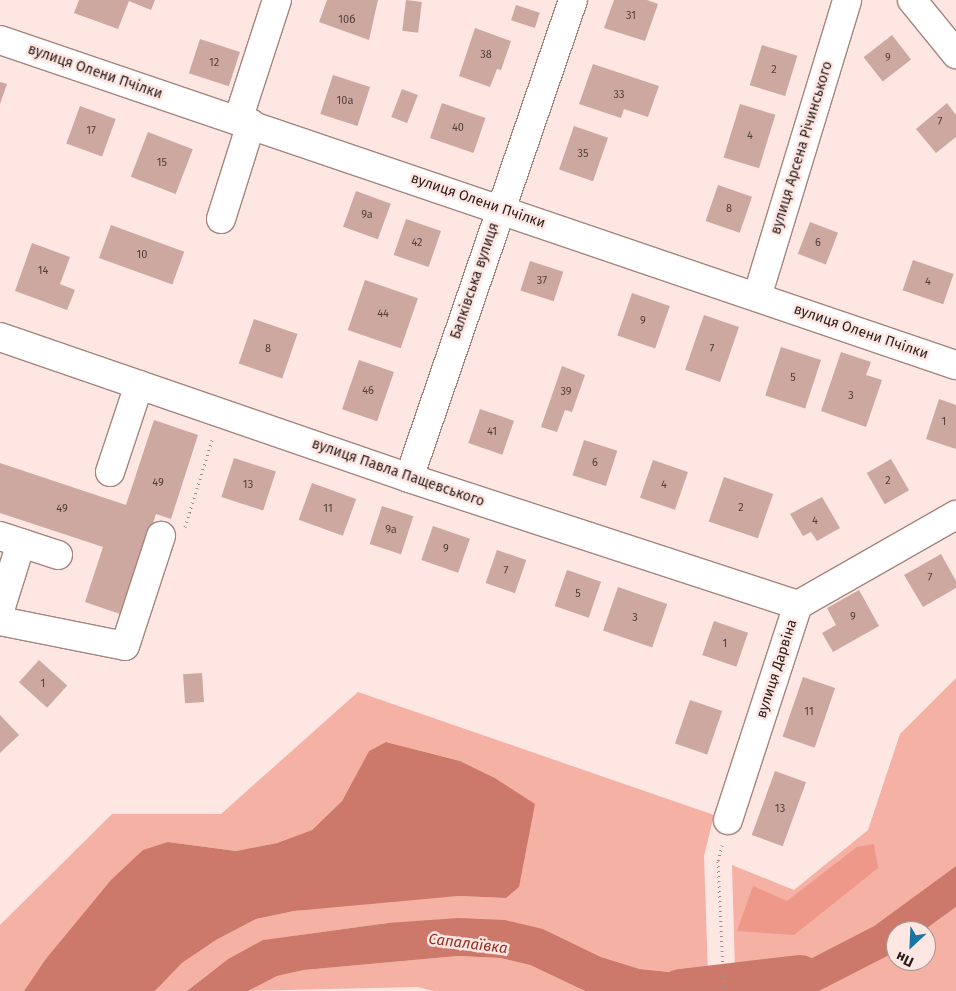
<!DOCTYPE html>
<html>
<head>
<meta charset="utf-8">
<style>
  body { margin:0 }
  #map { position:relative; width:956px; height:991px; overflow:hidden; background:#fee6e2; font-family:"Fira Sans",sans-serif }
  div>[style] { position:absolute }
  .green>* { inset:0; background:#f5b1a4 }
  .forest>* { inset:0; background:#ed9889 }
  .water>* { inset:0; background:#cc796b }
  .river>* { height:45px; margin:-22.5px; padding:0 22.5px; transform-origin:22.5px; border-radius:22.5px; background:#cc796b }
  .building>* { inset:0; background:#cda8a1; transform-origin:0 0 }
  .path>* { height:3px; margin-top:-1.5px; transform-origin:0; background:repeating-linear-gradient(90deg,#a18e8a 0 1px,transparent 0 5px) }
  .roads { filter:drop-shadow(1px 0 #a6847d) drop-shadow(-1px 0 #a6847d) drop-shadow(0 1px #a6847d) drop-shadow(0 -1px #a6847d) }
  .minor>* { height:28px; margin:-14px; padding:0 14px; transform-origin:14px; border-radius:14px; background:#fff }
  span { translate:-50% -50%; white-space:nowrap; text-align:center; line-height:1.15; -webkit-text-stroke:5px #fee6e2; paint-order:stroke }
  .number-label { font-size:11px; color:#523f3b }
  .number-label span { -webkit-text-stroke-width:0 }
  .street-label { font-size:14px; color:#291c19 }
  .water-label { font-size:15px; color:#922f22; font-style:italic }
  .north { position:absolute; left:886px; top:921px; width:50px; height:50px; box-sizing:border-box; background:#fee6e2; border:1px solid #a99592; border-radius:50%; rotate:205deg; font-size:14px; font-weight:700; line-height:20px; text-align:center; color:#291c19 }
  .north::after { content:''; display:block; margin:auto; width:18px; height:22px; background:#1875a3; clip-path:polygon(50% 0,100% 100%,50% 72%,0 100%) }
</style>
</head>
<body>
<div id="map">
  <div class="green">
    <div style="clip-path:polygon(956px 678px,956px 866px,874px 926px,808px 960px,735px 970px,732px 865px,794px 890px,868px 830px,900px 734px)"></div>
    <div style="clip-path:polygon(358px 692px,714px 815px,704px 856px,708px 976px,640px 969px,601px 957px,543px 929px,388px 923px,264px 940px,228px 959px,187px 991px,155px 991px,182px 963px,216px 940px,256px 919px,294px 911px,385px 900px,458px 896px,506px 898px,534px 804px,495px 778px,460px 761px,386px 742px,369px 751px,342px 801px,312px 830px,277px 843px,236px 851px,168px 842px,45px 960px,24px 991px,0 991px,0 925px,112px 814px,221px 814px)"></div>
    <div style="clip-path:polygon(956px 907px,956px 991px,819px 991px,896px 950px,896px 961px,926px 961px,926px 931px,923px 931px)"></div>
    <div style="clip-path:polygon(458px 956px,500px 958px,530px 965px,585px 991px,434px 991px,417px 987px,248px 991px,277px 976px,304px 970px)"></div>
  </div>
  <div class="forest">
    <div style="clip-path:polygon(874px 844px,878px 868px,794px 935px,737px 931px,753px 886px,787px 901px,857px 847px)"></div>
  </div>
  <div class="water">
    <div style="clip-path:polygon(386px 742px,460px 761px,495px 778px,535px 804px,519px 887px,506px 898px,458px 896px,294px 911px,256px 919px,216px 940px,182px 963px,155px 991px,24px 991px,45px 960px,111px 880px,143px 850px,168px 842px,236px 851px,277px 843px,312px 830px,342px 801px,369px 751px)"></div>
    <div style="clip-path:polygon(956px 866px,956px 907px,923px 931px,896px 931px,896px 950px,891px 954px,819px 991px,739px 991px,735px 970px,808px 960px,874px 926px)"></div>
    <div style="clip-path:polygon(458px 918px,505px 920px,543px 929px,601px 957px,640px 969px,708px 976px,710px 991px,585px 991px,530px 965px,500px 958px,458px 956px,304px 970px,277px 976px,248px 991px,187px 991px,228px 959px,263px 940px,388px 923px)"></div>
  </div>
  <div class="river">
    <div style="left:680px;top:991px;width:120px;rotate:-6.7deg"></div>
  </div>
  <div class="building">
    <div style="clip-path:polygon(79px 0,155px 0,151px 10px,129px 1px,118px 29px,74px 13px)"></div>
    <div style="clip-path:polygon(327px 0,378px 0,369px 40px,319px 22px)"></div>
    <div style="left:406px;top:0;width:16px;height:31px;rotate:7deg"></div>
    <div style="clip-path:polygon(614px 0,647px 0,658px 4px,645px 41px,604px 28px)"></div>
    <div style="left:516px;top:5px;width:25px;height:16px;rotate:18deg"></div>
    <div style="clip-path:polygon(475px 28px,511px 41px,501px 70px,497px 69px,490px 87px,459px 76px)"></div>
    <div style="left:892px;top:35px;width:31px;height:36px;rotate:52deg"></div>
    <div style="left:200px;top:39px;width:42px;height:36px;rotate:18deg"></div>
    <div style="left:762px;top:45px;width:37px;height:42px;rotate:17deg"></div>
    <div style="clip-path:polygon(593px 64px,659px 86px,648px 117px,624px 109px,621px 118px,579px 104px)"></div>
    <div style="left:333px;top:75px;width:39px;height:41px;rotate:18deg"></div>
    <div style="clip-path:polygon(0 82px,7px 84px,0 104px)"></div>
    <div style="left:402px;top:89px;width:17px;height:30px;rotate:21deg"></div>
    <div style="left:442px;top:103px;width:46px;height:37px;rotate:19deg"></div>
    <div style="clip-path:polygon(947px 103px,956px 115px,956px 137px,936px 153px,916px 129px)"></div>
    <div style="left:740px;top:104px;width:37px;height:56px;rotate:17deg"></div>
    <div style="left:80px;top:106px;width:38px;height:40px;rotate:20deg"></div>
    <div style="left:574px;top:126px;width:36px;height:46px;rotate:19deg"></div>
    <div style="left:148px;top:132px;width:48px;height:48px;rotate:21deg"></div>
    <div style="left:718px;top:185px;width:36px;height:38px;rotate:19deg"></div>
    <div style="left:356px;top:191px;width:37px;height:38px;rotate:20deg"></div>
    <div style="left:406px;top:219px;width:37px;height:38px;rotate:19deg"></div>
    <div style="left:810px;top:222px;width:30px;height:34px;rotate:21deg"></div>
    <div style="left:111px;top:225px;width:78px;height:35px;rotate:20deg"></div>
    <div style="clip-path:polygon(32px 243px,70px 257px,60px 284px,75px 290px,67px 310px,15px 291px)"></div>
    <div style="left:913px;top:260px;width:43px;height:32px;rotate:19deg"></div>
    <div style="left:530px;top:261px;width:35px;height:31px;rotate:18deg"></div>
    <div style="left:365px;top:280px;width:56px;height:53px;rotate:19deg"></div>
    <div style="left:632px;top:293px;width:40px;height:45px;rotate:19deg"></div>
    <div style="left:704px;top:315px;width:37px;height:58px;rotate:19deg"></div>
    <div style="left:254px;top:319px;width:46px;height:47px;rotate:19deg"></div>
    <div style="left:781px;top:347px;width:42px;height:51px;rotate:18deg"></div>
    <div style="clip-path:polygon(841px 352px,871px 362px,866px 375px,882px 380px,866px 427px,821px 411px)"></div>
    <div style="left:359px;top:360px;width:37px;height:52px;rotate:19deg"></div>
    <div style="clip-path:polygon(562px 366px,585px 375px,572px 412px,565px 410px,557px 432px,541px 427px)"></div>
    <div style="clip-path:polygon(939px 399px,956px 405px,956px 449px,926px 439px)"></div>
    <div style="left:480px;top:409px;width:36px;height:36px;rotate:19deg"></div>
    <div style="clip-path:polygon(154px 420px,198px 435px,171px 519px,156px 514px,123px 615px,85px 602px,103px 547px,0 513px,0 463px,126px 505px)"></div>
    <div style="left:584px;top:440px;width:35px;height:37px;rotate:18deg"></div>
    <div style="left:234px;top:458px;width:44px;height:41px;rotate:18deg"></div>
    <div style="left:891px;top:459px;width:36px;height:28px;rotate:60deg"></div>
    <div style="left:653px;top:460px;width:37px;height:40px;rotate:19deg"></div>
    <div style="left:724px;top:477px;width:52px;height:47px;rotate:19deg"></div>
    <div style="left:312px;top:483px;width:47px;height:39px;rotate:20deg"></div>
    <div style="clip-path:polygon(822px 497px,840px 528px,817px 541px,811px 532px,803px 536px,790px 514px)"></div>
    <div style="left:382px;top:506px;width:33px;height:40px;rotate:18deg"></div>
    <div style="left:433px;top:526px;width:39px;height:36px;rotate:19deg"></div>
    <div style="left:497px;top:550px;width:31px;height:35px;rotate:19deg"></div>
    <div style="clip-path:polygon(941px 554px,956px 581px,956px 588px,923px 607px,904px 575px)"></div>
    <div style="left:567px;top:570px;width:36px;height:38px;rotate:19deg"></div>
    <div style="left:618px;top:587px;width:52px;height:46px;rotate:19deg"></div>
    <div style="clip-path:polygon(859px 590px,879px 626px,833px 652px,822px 633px,836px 625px,827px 608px)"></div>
    <div style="left:714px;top:621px;width:36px;height:36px;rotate:19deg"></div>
    <div style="left:39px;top:660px;width:38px;height:30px;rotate:42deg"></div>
    <div style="left:202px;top:673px;width:29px;height:19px;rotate:86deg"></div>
    <div style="left:803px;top:677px;width:34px;height:63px;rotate:19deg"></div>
    <div style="left:690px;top:700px;width:34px;height:46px;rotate:19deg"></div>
    <div style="clip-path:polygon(0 715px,19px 735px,0 753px)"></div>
    <div style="left:775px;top:771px;width:33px;height:68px;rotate:20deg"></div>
  </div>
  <div class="path">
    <div style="left:185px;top:527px;width:94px;rotate:-72.7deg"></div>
    <div style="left:722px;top:845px;width:16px;rotate:104deg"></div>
    <div style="left:718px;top:861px;width:130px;rotate:87.4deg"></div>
  </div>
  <div class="roads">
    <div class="minor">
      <div style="left:912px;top:0;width:70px;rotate:50.8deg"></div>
      <div style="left:0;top:40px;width:1010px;rotate:18.78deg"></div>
      <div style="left:238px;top:120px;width:126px;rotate:-72deg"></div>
      <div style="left:221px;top:219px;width:100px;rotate:-72.5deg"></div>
      <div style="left:757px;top:297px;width:310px;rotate:-73.1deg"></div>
      <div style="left:0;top:337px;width:433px;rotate:19deg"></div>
      <div style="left:409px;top:478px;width:409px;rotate:18.1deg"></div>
      <div style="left:110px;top:472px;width:92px;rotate:-71.6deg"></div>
      <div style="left:409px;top:478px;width:505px;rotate:-71.06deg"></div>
      <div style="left:0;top:536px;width:61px;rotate:18.1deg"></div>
      <div style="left:0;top:610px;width:70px;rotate:-72.6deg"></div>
      <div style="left:0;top:621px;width:127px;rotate:11.3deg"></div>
      <div style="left:125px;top:646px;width:116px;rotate:-71.9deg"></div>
      <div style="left:728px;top:820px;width:226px;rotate:-72deg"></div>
      <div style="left:798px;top:605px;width:182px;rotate:-29.7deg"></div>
    </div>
  </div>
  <div class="number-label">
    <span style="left:631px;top:16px">31</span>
    <span style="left:347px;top:20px">10б</span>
    <span style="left:486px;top:55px">38</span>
    <span style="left:888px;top:58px">9</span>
    <span style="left:214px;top:63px">12</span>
    <span style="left:774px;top:70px">2</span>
    <span style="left:619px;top:95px">33</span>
    <span style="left:345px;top:101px">10а</span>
    <span style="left:940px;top:122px">7</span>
    <span style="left:458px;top:128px">40</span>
    <span style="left:91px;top:131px">17</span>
    <span style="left:750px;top:136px">4</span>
    <span style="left:583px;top:154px">35</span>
    <span style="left:162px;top:163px">15</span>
    <span style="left:729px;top:209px">8</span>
    <span style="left:367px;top:215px">9а</span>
    <span style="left:417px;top:243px">42</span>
    <span style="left:818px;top:243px">6</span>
    <span style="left:142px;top:255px">10</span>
    <span style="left:43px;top:271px">14</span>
    <span style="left:542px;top:281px">37</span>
    <span style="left:928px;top:282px">4</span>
    <span style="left:383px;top:314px">44</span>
    <span style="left:643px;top:321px">9</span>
    <span style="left:268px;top:349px">8</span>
    <span style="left:712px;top:349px">7</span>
    <span style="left:793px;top:378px">5</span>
    <span style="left:368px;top:391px">46</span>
    <span style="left:566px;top:392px">39</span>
    <span style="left:851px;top:396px">3</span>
    <span style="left:944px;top:422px">1</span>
    <span style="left:492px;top:432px">41</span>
    <span style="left:595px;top:463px">6</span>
    <span style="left:888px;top:481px">2</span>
    <span style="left:158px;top:483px">49</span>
    <span style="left:248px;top:485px">13</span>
    <span style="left:664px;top:485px">4</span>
    <span style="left:741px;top:508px">2</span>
    <span style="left:62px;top:509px">49</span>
    <span style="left:328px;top:509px">11</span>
    <span style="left:815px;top:521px">4</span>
    <span style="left:391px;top:530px">9а</span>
    <span style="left:446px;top:549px">9</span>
    <span style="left:506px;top:571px">7</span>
    <span style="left:930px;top:578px">7</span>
    <span style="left:578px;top:594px">5</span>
    <span style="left:853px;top:617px">9</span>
    <span style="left:635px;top:618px">3</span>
    <span style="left:725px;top:644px">1</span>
    <span style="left:43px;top:684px">1</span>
    <span style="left:809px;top:712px">11</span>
    <span style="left:780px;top:809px">13</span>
  </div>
  <div class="street-label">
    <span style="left:95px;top:72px;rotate:19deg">вулиця Олени Пчілки</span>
    <span style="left:802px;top:148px;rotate:-73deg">вулиця Арсена Річинського</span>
    <span style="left:478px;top:201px;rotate:19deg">вулиця Олени Пчілки</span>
    <span style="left:475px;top:281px;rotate:-71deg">Балківська вулиця</span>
    <span style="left:861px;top:332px;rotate:19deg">вулиця Олени Пчілки</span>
    <span style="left:398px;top:473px;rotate:19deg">вулиця Павла Пащевського</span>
    <span style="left:777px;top:669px;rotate:-72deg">вулиця Дарвіна</span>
  </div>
  <div class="water-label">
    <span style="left:468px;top:944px;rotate:7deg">Сапалаївка</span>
  </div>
  <div class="north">Пн</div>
</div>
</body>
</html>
